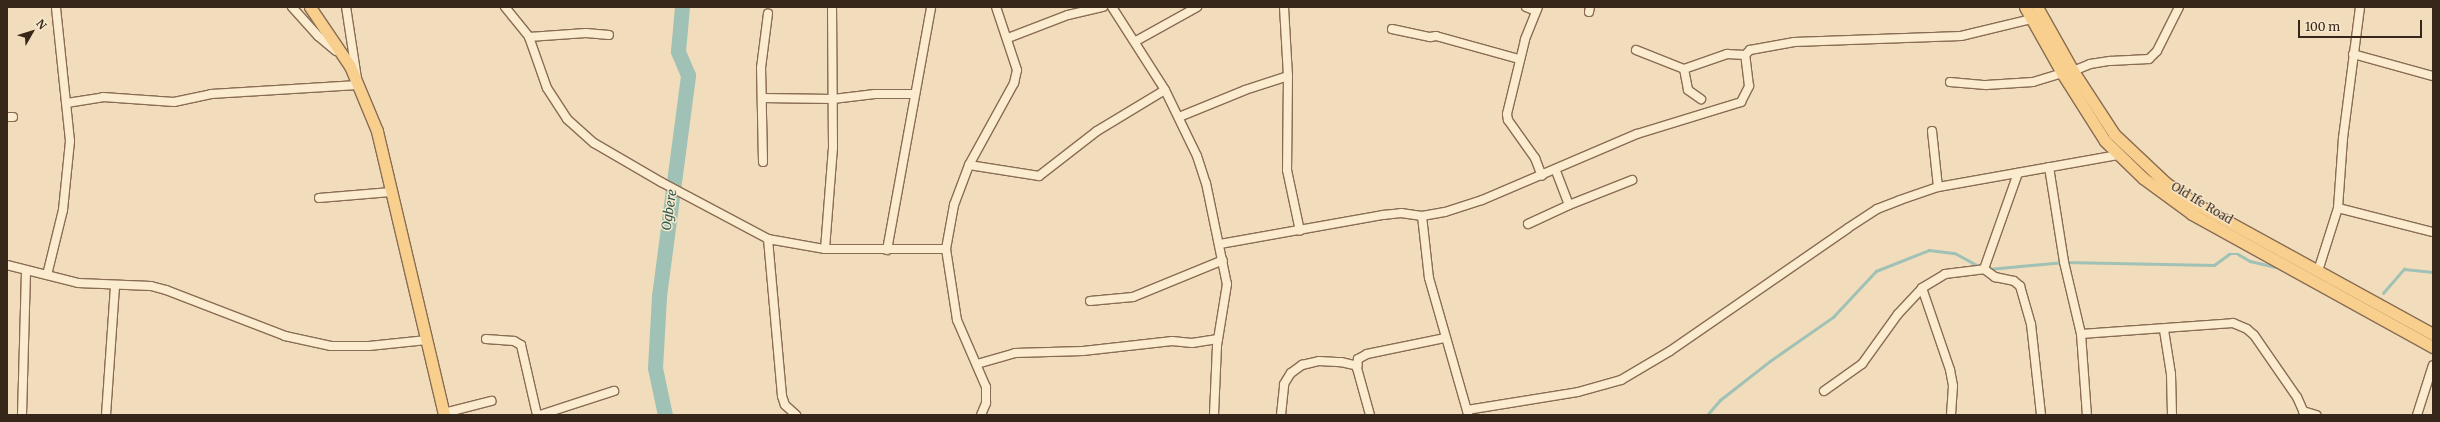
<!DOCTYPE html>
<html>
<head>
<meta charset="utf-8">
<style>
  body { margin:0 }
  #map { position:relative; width:2440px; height:422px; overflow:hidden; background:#f1ddbb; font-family:Merriweather,serif }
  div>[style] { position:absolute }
  .stream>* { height:2.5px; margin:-1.25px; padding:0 1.25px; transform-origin:1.25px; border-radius:1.25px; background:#a0c1b5 }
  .river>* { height:15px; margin:-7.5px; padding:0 7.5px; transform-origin:7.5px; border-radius:7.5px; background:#a0c1b5 }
  .roads { filter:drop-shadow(1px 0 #896c54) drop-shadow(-1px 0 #896c54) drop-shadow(0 1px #896c54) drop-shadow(0 -1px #896c54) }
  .minor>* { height:8px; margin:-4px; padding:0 4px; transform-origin:4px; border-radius:4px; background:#fbebcf }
  .major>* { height:11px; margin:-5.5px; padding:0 5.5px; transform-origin:5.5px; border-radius:5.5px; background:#f9cf8e }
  span { translate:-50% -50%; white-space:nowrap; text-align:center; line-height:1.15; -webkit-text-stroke:3px #f8e8cb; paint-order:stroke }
  .street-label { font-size:12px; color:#37261a }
  .water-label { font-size:13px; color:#285851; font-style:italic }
  .frame { position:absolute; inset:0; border:8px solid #37261a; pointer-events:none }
  .north { position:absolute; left:12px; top:12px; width:40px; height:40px; -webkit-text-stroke:3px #f8e8cb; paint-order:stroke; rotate:51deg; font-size:11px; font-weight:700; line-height:16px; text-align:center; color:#37261a }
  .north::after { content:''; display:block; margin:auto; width:14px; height:18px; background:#37261a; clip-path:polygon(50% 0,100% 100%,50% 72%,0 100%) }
  .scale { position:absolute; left:2298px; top:20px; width:124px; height:18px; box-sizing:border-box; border:2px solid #37261a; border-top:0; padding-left:5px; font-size:12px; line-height:14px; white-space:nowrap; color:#37261a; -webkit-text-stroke:3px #f8e8cb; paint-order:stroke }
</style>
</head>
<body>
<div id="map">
  <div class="stream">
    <div style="left:1989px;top:269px;width:75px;rotate:-5.3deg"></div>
    <div style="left:2064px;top:262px;width:150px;rotate:1.1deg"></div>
    <div style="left:2214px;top:265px;width:19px;rotate:-36deg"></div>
    <div style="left:2229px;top:254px;width:9px"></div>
    <div style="left:2238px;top:254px;width:14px;rotate:30deg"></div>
    <div style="left:2250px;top:261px;width:26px;rotate:13deg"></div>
    <div style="left:2383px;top:293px;width:32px;rotate:-49deg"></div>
    <div style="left:2404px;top:269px;width:29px;rotate:6deg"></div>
    <div style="left:1707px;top:415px;width:20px;rotate:-49deg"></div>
    <div style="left:1720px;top:400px;width:63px;rotate:-38deg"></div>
    <div style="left:1770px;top:361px;width:77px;rotate:-34.9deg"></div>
    <div style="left:1833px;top:317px;width:63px;rotate:-46.9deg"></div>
    <div style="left:1876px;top:271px;width:57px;rotate:-21.6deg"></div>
    <div style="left:1929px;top:250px;width:26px;rotate:7deg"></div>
    <div style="left:1955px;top:253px;width:29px;rotate:29deg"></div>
  </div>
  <div class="river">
    <div style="left:665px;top:415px;width:48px;rotate:-102deg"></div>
    <div style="left:655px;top:368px;width:72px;rotate:-86.8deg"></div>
    <div style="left:659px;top:296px;width:223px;rotate:-82.5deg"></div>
    <div style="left:688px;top:75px;width:26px;rotate:-113deg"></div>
    <div style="left:678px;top:51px;width:44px;rotate:-84.8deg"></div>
  </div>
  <div class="roads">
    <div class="minor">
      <div style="left:292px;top:7px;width:39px;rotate:48deg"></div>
      <div style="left:318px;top:36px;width:23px;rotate:40deg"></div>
      <div style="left:505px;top:7px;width:38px;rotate:51deg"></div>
      <div style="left:529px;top:37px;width:54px;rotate:70.6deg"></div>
      <div style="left:547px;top:88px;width:37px;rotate:57deg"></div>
      <div style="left:567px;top:119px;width:36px;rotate:42deg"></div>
      <div style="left:594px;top:143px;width:78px;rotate:30.2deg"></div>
      <div style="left:661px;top:182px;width:121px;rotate:28deg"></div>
      <div style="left:768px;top:239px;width:58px;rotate:10deg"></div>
      <div style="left:825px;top:249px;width:121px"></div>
      <div style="left:1112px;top:7px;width:98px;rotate:57.4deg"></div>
      <div style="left:1165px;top:90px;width:73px;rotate:64.1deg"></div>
      <div style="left:1197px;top:156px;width:28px;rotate:72deg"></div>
      <div style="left:1206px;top:183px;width:103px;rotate:78.3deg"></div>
      <div style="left:1227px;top:284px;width:63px;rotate:99.2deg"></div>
      <div style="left:1217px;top:346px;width:69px;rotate:92.5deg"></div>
      <div style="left:1284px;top:7px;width:69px;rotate:86.7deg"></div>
      <div style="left:1288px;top:76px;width:94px;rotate:90.6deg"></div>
      <div style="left:1287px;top:170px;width:62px;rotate:78deg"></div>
      <div style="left:1526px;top:7px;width:11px;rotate:22deg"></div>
      <div style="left:1538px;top:7px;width:35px;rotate:112deg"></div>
      <div style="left:1525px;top:40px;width:76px;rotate:103.7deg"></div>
      <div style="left:1507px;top:114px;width:6px;rotate:81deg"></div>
      <div style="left:1508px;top:120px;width:47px;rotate:54.6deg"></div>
      <div style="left:1535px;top:158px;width:19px;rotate:69deg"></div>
      <div style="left:1589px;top:12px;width:5px;rotate:-79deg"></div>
      <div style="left:1392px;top:29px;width:39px;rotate:12deg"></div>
      <div style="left:1430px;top:37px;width:6px;rotate:-9deg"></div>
      <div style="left:1436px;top:36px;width:86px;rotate:15.5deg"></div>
      <div style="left:529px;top:37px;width:57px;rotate:-4deg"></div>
      <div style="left:586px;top:33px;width:23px;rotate:5deg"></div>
      <div style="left:1008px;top:38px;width:64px;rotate:-21deg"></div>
      <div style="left:1068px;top:15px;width:36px;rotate:-13deg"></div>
      <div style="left:1136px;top:41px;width:70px;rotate:-29.1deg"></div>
      <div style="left:1636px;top:50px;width:52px;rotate:21.6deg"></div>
      <div style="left:1684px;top:69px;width:46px;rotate:-19.2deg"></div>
      <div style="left:1727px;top:54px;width:18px;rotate:3deg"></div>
      <div style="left:2353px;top:54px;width:83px;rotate:15.4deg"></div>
      <div style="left:1684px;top:69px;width:21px;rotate:79deg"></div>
      <div style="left:1688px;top:90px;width:16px;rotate:35deg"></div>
      <div style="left:2073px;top:71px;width:18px;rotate:-22deg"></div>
      <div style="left:2090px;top:64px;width:20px;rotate:-9deg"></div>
      <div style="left:2110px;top:61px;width:39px;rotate:-3deg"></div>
      <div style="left:2149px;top:59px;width:11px;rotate:-45deg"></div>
      <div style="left:2157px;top:51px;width:49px;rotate:-63.4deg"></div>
      <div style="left:1950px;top:82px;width:36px;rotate:5deg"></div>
      <div style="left:1986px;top:85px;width:47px;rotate:-3.7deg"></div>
      <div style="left:2033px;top:82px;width:30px;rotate:-17deg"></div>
      <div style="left:762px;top:98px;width:71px;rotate:0.8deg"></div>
      <div style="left:833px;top:99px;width:42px;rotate:-6.8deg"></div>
      <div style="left:875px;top:94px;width:39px"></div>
      <div style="left:67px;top:103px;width:36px;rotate:-9deg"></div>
      <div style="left:103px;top:97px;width:71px;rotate:4deg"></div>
      <div style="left:174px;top:102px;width:38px;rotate:-12deg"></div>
      <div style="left:211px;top:94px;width:147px;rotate:-3.5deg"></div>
      <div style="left:358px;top:85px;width:79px;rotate:-98.7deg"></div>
      <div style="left:7px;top:117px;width:6px"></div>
      <div style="left:1179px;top:117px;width:71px;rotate:-22.2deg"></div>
      <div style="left:1245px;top:90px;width:45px;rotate:-18deg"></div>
      <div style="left:1932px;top:131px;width:56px;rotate:83.9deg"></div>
      <div style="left:763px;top:162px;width:94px;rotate:-91.2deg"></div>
      <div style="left:761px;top:68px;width:55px;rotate:-82.7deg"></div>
      <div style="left:969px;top:165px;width:71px;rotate:8.9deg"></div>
      <div style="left:1039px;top:176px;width:73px;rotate:-37.8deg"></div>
      <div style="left:1097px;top:131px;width:79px;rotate:-31.1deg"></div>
      <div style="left:2049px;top:167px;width:96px;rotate:81deg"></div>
      <div style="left:2064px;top:262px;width:74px;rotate:76.7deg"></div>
      <div style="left:2081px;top:334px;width:81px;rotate:85.8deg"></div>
      <div style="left:319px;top:198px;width:72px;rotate:-4.8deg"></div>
      <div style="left:1569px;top:205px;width:68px;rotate:-21.6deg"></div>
      <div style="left:2338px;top:208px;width:98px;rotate:14.2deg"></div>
      <div style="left:1422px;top:216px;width:62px;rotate:83.6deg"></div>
      <div style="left:1429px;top:278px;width:141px;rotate:74deg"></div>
      <div style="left:1528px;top:224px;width:45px;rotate:-24.9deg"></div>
      <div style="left:1569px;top:205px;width:36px;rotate:-111deg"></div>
      <div style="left:768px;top:239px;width:158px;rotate:84.9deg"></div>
      <div style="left:782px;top:396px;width:9px;rotate:72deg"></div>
      <div style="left:785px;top:405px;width:15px;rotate:42deg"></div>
      <div style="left:1220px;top:244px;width:166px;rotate:-10.1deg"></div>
      <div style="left:1383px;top:215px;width:18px;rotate:-6deg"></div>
      <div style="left:1401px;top:213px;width:21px;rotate:8deg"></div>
      <div style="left:1422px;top:216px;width:23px;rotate:-10deg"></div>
      <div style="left:1445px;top:212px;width:39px;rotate:-18deg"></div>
      <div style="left:1482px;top:200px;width:168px;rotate:-23.1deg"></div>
      <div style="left:1637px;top:134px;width:109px;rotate:-17.1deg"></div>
      <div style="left:1741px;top:102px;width:18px;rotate:-63deg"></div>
      <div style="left:1749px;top:86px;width:31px;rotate:-97deg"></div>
      <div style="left:1745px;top:55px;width:7px;rotate:-45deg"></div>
      <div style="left:1750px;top:50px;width:45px;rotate:-10.3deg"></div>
      <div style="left:1794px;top:42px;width:167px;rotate:-2.1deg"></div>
      <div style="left:1961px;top:36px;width:73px;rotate:-13.5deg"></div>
      <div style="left:825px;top:249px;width:101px;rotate:-85.5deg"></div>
      <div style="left:833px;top:148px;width:141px;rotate:-90.4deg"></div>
      <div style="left:887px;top:250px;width:247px;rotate:-79.7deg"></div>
      <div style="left:7px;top:265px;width:73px;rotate:14.2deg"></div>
      <div style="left:78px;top:283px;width:73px;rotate:2.4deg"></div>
      <div style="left:151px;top:286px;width:16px;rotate:15deg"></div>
      <div style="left:166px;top:290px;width:128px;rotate:21.1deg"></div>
      <div style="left:285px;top:336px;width:47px;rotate:12.3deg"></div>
      <div style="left:331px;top:346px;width:38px"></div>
      <div style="left:369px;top:346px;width:58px;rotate:-5.9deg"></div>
      <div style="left:1984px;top:269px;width:102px;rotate:-70.5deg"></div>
      <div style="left:2318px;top:271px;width:66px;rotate:-72.4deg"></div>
      <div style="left:2338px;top:208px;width:70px;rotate:-85.9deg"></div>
      <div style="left:2343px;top:138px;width:132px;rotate:-82.6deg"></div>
      <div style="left:47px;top:275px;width:67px;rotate:-76.2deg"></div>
      <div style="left:63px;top:210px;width:69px;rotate:-84.2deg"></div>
      <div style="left:70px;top:141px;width:135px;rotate:-96deg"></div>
      <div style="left:1922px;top:288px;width:87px;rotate:71.1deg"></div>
      <div style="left:1950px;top:370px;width:16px;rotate:79deg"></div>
      <div style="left:1953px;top:386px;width:29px;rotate:94deg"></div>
      <div style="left:1090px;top:301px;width:43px;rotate:-5.3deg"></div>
      <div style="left:1133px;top:297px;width:97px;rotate:-22.3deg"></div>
      <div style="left:2164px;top:330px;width:45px;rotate:81deg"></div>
      <div style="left:2171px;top:374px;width:41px;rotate:88.6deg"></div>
      <div style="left:2081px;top:334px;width:152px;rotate:-4.1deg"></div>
      <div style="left:2233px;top:323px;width:15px;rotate:23deg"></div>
      <div style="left:2247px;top:329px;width:9px;rotate:41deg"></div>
      <div style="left:2254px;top:335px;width:75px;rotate:55.3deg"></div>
      <div style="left:2297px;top:397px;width:20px;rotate:66deg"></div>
      <div style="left:486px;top:339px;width:28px;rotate:4deg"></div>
      <div style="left:514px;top:341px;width:8px;rotate:30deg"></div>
      <div style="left:521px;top:345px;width:72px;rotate:77.1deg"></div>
      <div style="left:977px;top:364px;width:40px;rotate:-16deg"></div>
      <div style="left:1015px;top:353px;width:68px;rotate:-1.7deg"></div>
      <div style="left:1083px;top:351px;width:90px;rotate:-6.4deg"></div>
      <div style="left:1172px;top:341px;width:20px;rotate:6deg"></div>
      <div style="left:1192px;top:343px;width:26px;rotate:-9deg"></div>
      <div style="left:1824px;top:391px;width:47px;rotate:-35.4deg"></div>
      <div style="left:1862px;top:364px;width:62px;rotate:-54.2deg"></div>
      <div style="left:1898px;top:314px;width:35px;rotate:-47deg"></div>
      <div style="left:1922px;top:288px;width:27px;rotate:-31deg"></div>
      <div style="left:1945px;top:274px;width:39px;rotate:-7deg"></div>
      <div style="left:1984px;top:269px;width:14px;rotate:36deg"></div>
      <div style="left:1995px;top:277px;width:19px;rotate:12deg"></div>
      <div style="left:2014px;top:281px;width:8px;rotate:40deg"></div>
      <div style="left:2020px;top:286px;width:40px;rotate:74deg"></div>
      <div style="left:2031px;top:324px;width:92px;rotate:83.7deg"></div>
      <div style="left:1467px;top:410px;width:112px;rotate:-9.2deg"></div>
      <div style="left:1578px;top:392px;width:45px;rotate:-15.6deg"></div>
      <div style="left:1621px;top:380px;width:57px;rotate:-30.6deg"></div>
      <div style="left:1670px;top:351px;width:216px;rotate:-34.6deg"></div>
      <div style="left:1848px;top:228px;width:35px;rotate:-33deg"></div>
      <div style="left:1877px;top:209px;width:25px;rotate:-21deg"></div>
      <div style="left:1900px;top:200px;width:40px;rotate:-18.9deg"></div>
      <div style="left:1938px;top:187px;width:183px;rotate:-10.1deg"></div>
      <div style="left:2303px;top:411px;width:14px;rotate:17deg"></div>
      <div style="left:444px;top:413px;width:49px;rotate:-14.3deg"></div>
      <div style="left:22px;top:415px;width:144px;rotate:-88.4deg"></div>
      <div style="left:106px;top:415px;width:130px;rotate:-86deg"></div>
      <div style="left:540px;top:415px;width:78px;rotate:-18deg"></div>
      <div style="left:981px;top:415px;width:13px;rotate:-67deg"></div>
      <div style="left:986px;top:403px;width:16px;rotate:-90deg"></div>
      <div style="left:986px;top:387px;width:73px;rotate:-113.4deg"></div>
      <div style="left:957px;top:320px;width:72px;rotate:-98.8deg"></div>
      <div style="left:946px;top:249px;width:45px;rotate:-79.7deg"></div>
      <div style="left:954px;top:205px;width:43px;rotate:-69.4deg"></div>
      <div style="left:969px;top:165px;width:94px;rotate:-61.2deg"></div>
      <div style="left:1014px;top:83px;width:13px;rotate:-77deg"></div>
      <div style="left:1017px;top:70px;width:66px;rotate:-108.4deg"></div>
      <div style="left:1281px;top:415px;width:31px;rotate:-84deg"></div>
      <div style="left:1284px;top:384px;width:13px;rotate:-58deg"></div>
      <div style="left:1291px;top:373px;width:14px;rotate:-36deg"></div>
      <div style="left:1302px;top:365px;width:17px;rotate:-13deg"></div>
      <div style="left:1319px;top:361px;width:22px;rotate:3deg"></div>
      <div style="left:1341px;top:362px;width:17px;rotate:13deg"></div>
      <div style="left:1370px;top:415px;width:49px;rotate:-105.5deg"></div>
      <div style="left:1357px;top:368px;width:9px;rotate:-84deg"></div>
      <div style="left:1358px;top:359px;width:10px;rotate:-29deg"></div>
      <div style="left:1367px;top:354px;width:80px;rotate:-11.6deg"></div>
      <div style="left:2417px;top:415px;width:52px;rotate:-72.3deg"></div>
    </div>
    <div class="major">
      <div style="left:310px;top:7px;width:71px;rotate:55.9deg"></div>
      <div style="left:350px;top:66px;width:70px;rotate:67.4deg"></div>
      <div style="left:377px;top:131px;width:292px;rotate:76.7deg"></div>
      <div style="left:2025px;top:7px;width:76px;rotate:60.7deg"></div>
      <div style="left:2062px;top:73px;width:80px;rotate:57.7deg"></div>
      <div style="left:2105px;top:141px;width:53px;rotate:44.2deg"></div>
      <div style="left:2143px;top:178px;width:61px;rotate:36.3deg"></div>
      <div style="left:2192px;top:214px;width:275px;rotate:28.9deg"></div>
      <div style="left:2037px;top:7px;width:73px;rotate:60.6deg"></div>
      <div style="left:2073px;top:71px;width:75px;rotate:56.9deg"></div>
      <div style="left:2114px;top:134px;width:71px;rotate:43.3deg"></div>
      <div style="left:2166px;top:183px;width:39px;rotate:35deg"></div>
      <div style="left:2198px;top:205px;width:268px;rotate:28.8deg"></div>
    </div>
  </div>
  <div class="street-label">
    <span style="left:2202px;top:203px;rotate:31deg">Old Ife Road</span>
  </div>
  <div class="water-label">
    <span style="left:670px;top:210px;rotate:-82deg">Ogbere</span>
  </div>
  <div class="frame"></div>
  <div class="north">N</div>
  <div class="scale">100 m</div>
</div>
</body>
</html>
